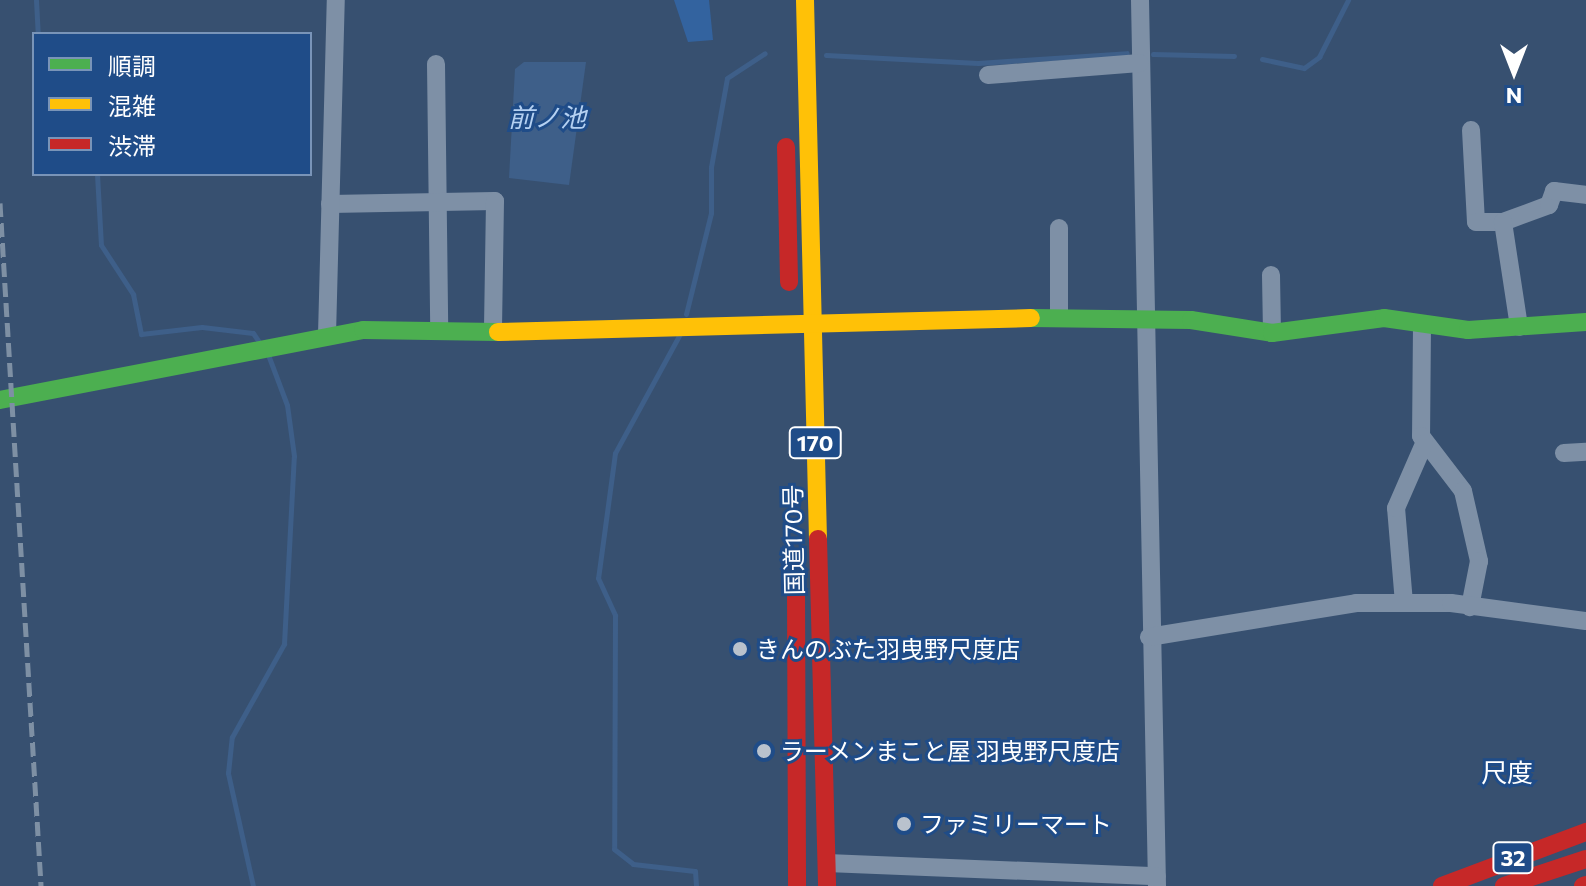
<!DOCTYPE html>
<html>
<head>
<meta charset="utf-8">
<style>
  body { margin:0 }
  #map { position:relative; width:1586px; height:886px; overflow:hidden; background:#375070; font-family:Commissioner,"Noto Sans JP",sans-serif }
  div>[style] { position:absolute }
  .green>* { inset:0; background:#33639f }
  .water>* { inset:0; background:#3e5f89 }
  .stream>* { height:5px; margin:-2.5px; padding:0 2.5px; transform-origin:2.5px; border-radius:2.5px; background:#3e5f89 }
  .street>* { height:18px; margin:-9px; padding:0 9px; transform-origin:9px; border-radius:9px; background:#7e90a6 }
  .fast>* { height:18px; margin:-9px; padding:0 9px; transform-origin:9px; border-radius:9px; background:#4caf50 }
  .slow>* { height:18px; margin:-9px; padding:0 9px; transform-origin:9px; border-radius:9px; background:#ffc107 }
  .jam>* { height:18px; margin:-9px; padding:0 9px; transform-origin:9px; border-radius:9px; background:#c62828 }
  .rail>* { height:5px; margin-top:-2.5px; transform-origin:0; background:repeating-linear-gradient(90deg,#7e90a4 0 14px,transparent 0 20px) }
  .dots>* { width:22px; height:22px; translate:-50% -50%; box-sizing:border-box; border:4px solid #1f4c88; border-radius:50% }
  span { translate:-50% -50%; white-space:nowrap; text-align:center; line-height:1.15; -webkit-text-stroke:6px #1f4c88; paint-order:stroke }
  .shield-label span { padding:2px 6px; background:#1f4c88; border:2px solid; border-radius:6px; -webkit-text-stroke-width:0 }
  .shield-label { font-size:22px; color:#fff; font-weight:700 }
  .street-label { font-size:24px; color:#fff }
  .poi-label { font-size:24px; color:#fff }
  .left { translate:0 -50%; text-align:left }
  .water-label { font-size:26px; color:#b5d1f2; font-style:italic }
  .neighbourhood-label { font-size:26px; color:#fff }
  .legend { position:absolute; left:32px; top:32px; width:280px; height:144px; box-sizing:border-box; background:#1f4c88; border:2px solid #7994b8; margin:0; padding:10px 14px; list-style:none; font-size:24px; color:#fff }
  .legend li { display:flex; align-items:center; gap:16px; height:40px }
  .legend b { width:40px; border:2px solid #7994b8 }
  .north { position:absolute; left:1474px; top:32px; width:80px; height:80px; -webkit-text-stroke:6px #1f4c88; paint-order:stroke; rotate:180deg; font-size:22px; font-weight:700; line-height:32px; text-align:center; color:#fff }
  .north::after { content:''; display:block; margin:auto; width:28px; height:36px; background:#fff; clip-path:polygon(50% 0,100% 100%,50% 72%,0 100%) }
</style>
</head>
<body>
<div id="map">
  <div class="green">
    <div style="clip-path:polygon(674px 0,709px 0,713px 40px,688px 42px)"></div>
  </div>
  <div class="water">
    <div style="clip-path:polygon(524px 62px,586px 62px,569px 185px,509px 178px,515px 69px)"></div>
  </div>
  <div class="stream">
    <div style="left:36px;top:0;width:34px;rotate:87deg"></div>
    <div style="left:1153px;top:54px;width:81px;rotate:1.4deg"></div>
    <div style="left:826px;top:55px;width:152px;rotate:3deg"></div>
    <div style="left:978px;top:63px;width:149px;rotate:-3.8deg"></div>
    <div style="left:1262px;top:59px;width:43px;rotate:12.1deg"></div>
    <div style="left:1304px;top:68px;width:19px;rotate:-36deg"></div>
    <div style="left:1319px;top:57px;width:64px;rotate:-63deg"></div>
    <div style="left:97px;top:174px;width:71px;rotate:86.8deg"></div>
    <div style="left:101px;top:245px;width:59px;rotate:56.9deg"></div>
    <div style="left:133px;top:294px;width:41px;rotate:78.7deg"></div>
    <div style="left:141px;top:334px;width:61px;rotate:-6.5deg"></div>
    <div style="left:202px;top:327px;width:51px;rotate:6.7deg"></div>
    <div style="left:253px;top:333px;width:11px;rotate:56deg"></div>
    <div style="left:686px;top:314px;width:104px;rotate:-76.1deg"></div>
    <div style="left:711px;top:213px;width:46px;rotate:-90deg"></div>
    <div style="left:711px;top:167px;width:90px;rotate:-79.8deg"></div>
    <div style="left:727px;top:78px;width:45px;rotate:-33.3deg"></div>
    <div style="left:681px;top:332px;width:138px;rotate:118.6deg"></div>
    <div style="left:615px;top:453px;width:126px;rotate:97.7deg"></div>
    <div style="left:598px;top:578px;width:41px;rotate:65.3deg"></div>
    <div style="left:615px;top:615px;width:234px;rotate:90.2deg"></div>
    <div style="left:614px;top:849px;width:24px;rotate:38deg"></div>
    <div style="left:633px;top:864px;width:62px;rotate:6.4deg"></div>
    <div style="left:695px;top:871px;width:15px;rotate:86deg"></div>
    <div style="left:253px;top:886px;width:116px;rotate:-102.5deg"></div>
    <div style="left:228px;top:773px;width:36px;rotate:-84deg"></div>
    <div style="left:232px;top:737px;width:107px;rotate:-60.8deg"></div>
    <div style="left:284px;top:644px;width:188px;rotate:-87deg"></div>
    <div style="left:294px;top:456px;width:51px;rotate:-97.8deg"></div>
    <div style="left:287px;top:405px;width:51px;rotate:-110.6deg"></div>
  </div>
  <div class="street">
    <div style="left:1140px;top:0;width:886px;rotate:88.9deg"></div>
    <div style="left:436px;top:64px;width:264px;rotate:89.3deg"></div>
    <div style="left:988px;top:75px;width:152px;rotate:-4.5deg"></div>
    <div style="left:1471px;top:130px;width:92px;rotate:86.9deg"></div>
    <div style="left:1476px;top:222px;width:27px"></div>
    <div style="left:1503px;top:222px;width:49px;rotate:-20.3deg"></div>
    <div style="left:1549px;top:205px;width:15px;rotate:-70deg"></div>
    <div style="left:1554px;top:191px;width:32px;rotate:7deg"></div>
    <div style="left:330px;top:204px;width:165px;rotate:-1deg"></div>
    <div style="left:495px;top:201px;width:127px;rotate:90.9deg"></div>
    <div style="left:1503px;top:222px;width:106px;rotate:81.3deg"></div>
    <div style="left:1271px;top:275px;width:58px;rotate:89deg"></div>
    <div style="left:1059px;top:318px;width:90px;rotate:-90deg"></div>
    <div style="left:1422px;top:325px;width:111px;rotate:90.5deg"></div>
    <div style="left:1421px;top:436px;width:69px;rotate:52.6deg"></div>
    <div style="left:1463px;top:491px;width:72px;rotate:77.1deg"></div>
    <div style="left:1479px;top:561px;width:47px;rotate:101.1deg"></div>
    <div style="left:327px;top:335px;width:335px;rotate:-88.5deg"></div>
    <div style="left:1564px;top:453px;width:22px;rotate:-3deg"></div>
    <div style="left:1404px;top:603px;width:95px;rotate:-94.8deg"></div>
    <div style="left:1396px;top:508px;width:70px;rotate:-66.4deg"></div>
    <div style="left:1149px;top:637px;width:210px;rotate:-9.3deg"></div>
    <div style="left:1356px;top:603px;width:95px"></div>
    <div style="left:1451px;top:603px;width:136px;rotate:7.6deg"></div>
    <div style="left:827px;top:863px;width:330px;rotate:2.3deg"></div>
  </div>
  <div class="fast">
    <div style="left:1031px;top:318px;width:160px;rotate:0.7deg"></div>
    <div style="left:1191px;top:320px;width:82px;rotate:9.1deg"></div>
    <div style="left:1272px;top:333px;width:113px;rotate:-7.6deg"></div>
    <div style="left:1384px;top:318px;width:85px;rotate:8.1deg"></div>
    <div style="left:1468px;top:330px;width:118px;rotate:-3.9deg"></div>
    <div style="left:0;top:400px;width:370px;rotate:-10.9deg"></div>
    <div style="left:363px;top:330px;width:135px;rotate:0.8deg"></div>
  </div>
  <div class="slow">
    <div style="left:805px;top:0;width:539px;rotate:88.62deg"></div>
    <div style="left:498px;top:332px;width:533px;rotate:-1.5deg"></div>
  </div>
  <div class="jam">
    <div style="left:786px;top:147px;width:135px;rotate:88.7deg"></div>
    <div style="left:818px;top:539px;width:347px;rotate:88.5deg"></div>
    <div style="left:796px;top:586px;width:300px;rotate:89.8deg"></div>
    <div style="left:1442px;top:886px;width:154px;rotate:-20.6deg"></div>
    <div style="left:1504px;top:886px;width:86px;rotate:-18.2deg"></div>
    <div style="left:1583px;top:886px;width:3px;rotate:-18deg"></div>
  </div>
  <div class="rail">
    <div style="left:0;top:203px;width:684px;rotate:86.56deg"></div>
  </div>
  <div class="dots">
    <div style="left:740px;top:649px;background:#b9c2cd"></div>
    <div style="left:764px;top:751px;background:#b9c2cd"></div>
    <div style="left:904px;top:824px;background:#b9c2cd"></div>
  </div>
  <div class="shield-label">
    <span style="left:815px;top:443px">170</span>
    <span style="left:1513px;top:858px">32</span>
  </div>
  <div class="street-label">
    <span style="left:793px;top:540px;rotate:-91deg">国道170号</span>
  </div>
  <div class="poi-label">
    <span class="left" style="left:756px;top:649px">きんのぶた羽曳野尺度店</span>
    <span class="left" style="left:780px;top:751px">ラーメンまこと屋 羽曳野尺度店</span>
    <span class="left" style="left:920px;top:824px">ファミリーマート</span>
  </div>
  <div class="water-label">
    <span style="left:547px;top:117px">前ノ池</span>
  </div>
  <div class="neighbourhood-label">
    <span style="left:1507px;top:772px">尺度</span>
  </div>
  <ul class="legend">
  <li><b style="height:10px;background:#4caf50"></b>順調</li>
  <li><b style="height:10px;background:#ffc107"></b>混雑</li>
  <li><b style="height:10px;background:#c62828"></b>渋滞</li>
  </ul>
  <div class="north">N</div>
</div>
</body>
</html>
